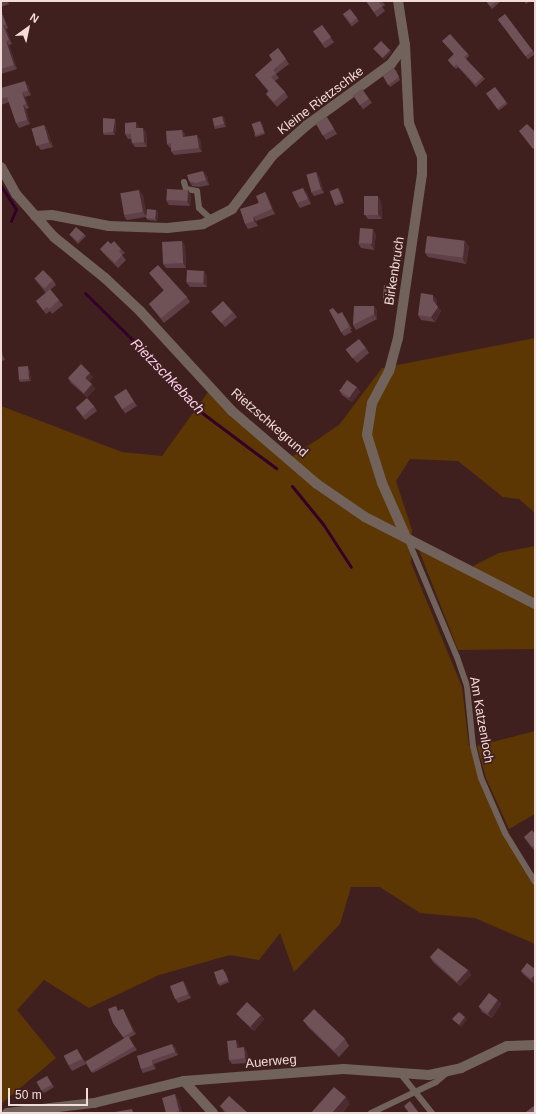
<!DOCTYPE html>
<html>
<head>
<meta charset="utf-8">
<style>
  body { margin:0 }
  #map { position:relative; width:536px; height:1114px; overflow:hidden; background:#40201f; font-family:Arial,sans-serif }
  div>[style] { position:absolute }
  .green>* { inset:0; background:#5c3704 }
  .stream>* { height:3px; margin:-1.5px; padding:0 1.5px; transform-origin:1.5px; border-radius:1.5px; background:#330027 }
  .lane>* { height:6px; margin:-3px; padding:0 3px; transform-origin:3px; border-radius:3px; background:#71635c }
  .street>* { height:10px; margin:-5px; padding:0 5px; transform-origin:5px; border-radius:5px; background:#71635c }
  .wall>* { inset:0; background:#5f4048; transform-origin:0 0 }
  .shaded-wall>* { inset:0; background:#4c2c31; transform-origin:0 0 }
  .building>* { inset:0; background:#6f5158; transform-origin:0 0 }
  span { translate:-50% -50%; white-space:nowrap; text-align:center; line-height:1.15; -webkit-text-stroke:3.5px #40201f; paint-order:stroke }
  .street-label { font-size:13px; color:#f1dcda }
  .water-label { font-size:14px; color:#fdd1ee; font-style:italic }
  .frame { position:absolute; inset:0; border:2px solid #f1dcda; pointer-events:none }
  .north { position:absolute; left:8px; top:8px; width:40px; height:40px; -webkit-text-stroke:3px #40201f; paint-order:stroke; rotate:33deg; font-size:11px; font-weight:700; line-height:16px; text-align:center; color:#f1dcda }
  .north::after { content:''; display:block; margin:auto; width:14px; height:18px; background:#f1dcda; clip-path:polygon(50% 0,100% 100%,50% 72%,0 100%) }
  .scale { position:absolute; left:8px; top:1088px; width:80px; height:18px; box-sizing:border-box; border:2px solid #f1dcda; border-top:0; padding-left:5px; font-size:12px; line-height:14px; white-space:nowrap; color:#f1dcda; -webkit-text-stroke:3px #40201f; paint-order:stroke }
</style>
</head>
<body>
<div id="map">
  <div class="green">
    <div style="clip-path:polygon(535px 338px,535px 513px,519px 499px,503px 497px,458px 461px,410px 459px,396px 481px,412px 530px,411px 563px,462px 687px,469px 746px,473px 746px,481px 778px,505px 833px,535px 876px,535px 944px,475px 918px,420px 913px,380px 887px,351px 887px,340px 924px,294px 972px,280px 933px,259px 960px,230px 955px,159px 975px,89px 1008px,44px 980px,17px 1010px,56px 1058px,1px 1104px,1px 406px,122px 452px,162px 456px,211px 388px,290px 458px,339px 425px,382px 368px)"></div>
    <div style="clip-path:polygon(417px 545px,467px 573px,475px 565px,499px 553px,535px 546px,535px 649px,458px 650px)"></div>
    <div style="clip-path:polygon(535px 731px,535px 814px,509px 829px,486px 778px,477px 746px)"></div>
  </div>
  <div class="stream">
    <div style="left:1px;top:186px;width:27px;rotate:57deg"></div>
    <div style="left:16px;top:209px;width:13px;rotate:113deg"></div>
    <div style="left:85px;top:293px;width:84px;rotate:44.5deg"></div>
    <div style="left:145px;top:352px;width:77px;rotate:47.6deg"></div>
    <div style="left:197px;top:409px;width:99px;rotate:36.8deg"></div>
    <div style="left:292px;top:486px;width:49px;rotate:50.8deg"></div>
    <div style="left:323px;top:524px;width:51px;rotate:56.9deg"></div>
  </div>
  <div class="lane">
    <div style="left:184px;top:182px;width:7px;rotate:74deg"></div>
    <div style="left:186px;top:189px;width:11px;rotate:10deg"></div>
    <div style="left:197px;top:191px;width:17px;rotate:83deg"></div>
    <div style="left:199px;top:208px;width:18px;rotate:43deg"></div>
    <div style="left:408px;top:540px;width:127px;rotate:67.3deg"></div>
    <div style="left:457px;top:657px;width:31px;rotate:71deg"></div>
    <div style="left:467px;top:686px;width:60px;rotate:84.3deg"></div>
    <div style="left:473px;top:746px;width:33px;rotate:76deg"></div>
    <div style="left:481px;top:778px;width:60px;rotate:66.4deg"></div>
    <div style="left:505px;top:833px;width:57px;rotate:58.5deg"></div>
    <div style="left:400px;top:1073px;width:51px;rotate:51.3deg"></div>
    <div style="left:371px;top:1113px;width:72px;rotate:-25.5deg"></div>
    <div style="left:436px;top:1082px;width:16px;rotate:-40deg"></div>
  </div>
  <div class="street">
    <div style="left:398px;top:1px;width:45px;rotate:81deg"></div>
    <div style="left:405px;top:45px;width:78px;rotate:87.1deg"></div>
    <div style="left:409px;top:123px;width:36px;rotate:69deg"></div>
    <div style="left:422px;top:157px;width:17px;rotate:90deg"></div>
    <div style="left:422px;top:174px;width:166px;rotate:98.3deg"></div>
    <div style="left:398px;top:338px;width:34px;rotate:105deg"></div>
    <div style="left:389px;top:371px;width:36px;rotate:118deg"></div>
    <div style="left:372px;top:403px;width:32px;rotate:99deg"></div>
    <div style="left:367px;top:435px;width:50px;rotate:72.6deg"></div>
    <div style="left:382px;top:483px;width:57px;rotate:66.1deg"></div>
    <div style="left:1px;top:167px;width:31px;rotate:61deg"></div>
    <div style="left:16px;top:194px;width:57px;rotate:48.5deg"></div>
    <div style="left:54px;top:237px;width:65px;rotate:38.8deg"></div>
    <div style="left:105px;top:278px;width:48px;rotate:43.3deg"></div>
    <div style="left:140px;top:311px;width:136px;rotate:47.4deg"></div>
    <div style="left:232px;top:411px;width:112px;rotate:40.7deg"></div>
    <div style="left:317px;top:484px;width:58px;rotate:34.5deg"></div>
    <div style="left:365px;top:517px;width:191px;rotate:27.1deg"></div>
    <div style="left:35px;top:216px;width:17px;rotate:-3deg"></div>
    <div style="left:52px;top:215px;width:58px;rotate:10.9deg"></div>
    <div style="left:109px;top:226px;width:58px;rotate:2deg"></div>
    <div style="left:167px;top:228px;width:36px;rotate:-6deg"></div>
    <div style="left:203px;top:224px;width:33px;rotate:-27deg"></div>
    <div style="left:232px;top:209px;width:68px;rotate:-52.8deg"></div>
    <div style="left:273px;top:155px;width:45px;rotate:-41.4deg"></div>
    <div style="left:307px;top:125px;width:104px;rotate:-36deg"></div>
    <div style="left:391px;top:64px;width:24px;rotate:-54deg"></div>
    <div style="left:184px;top:1081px;width:43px;rotate:47.8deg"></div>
    <div style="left:7px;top:1113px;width:88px;rotate:-6.6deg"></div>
    <div style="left:94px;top:1103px;width:93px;rotate:-13.7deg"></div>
    <div style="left:184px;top:1081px;width:160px;rotate:-4.3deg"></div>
    <div style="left:344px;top:1069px;width:85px;rotate:4deg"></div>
    <div style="left:429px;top:1075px;width:33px;rotate:-12deg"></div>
    <div style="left:461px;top:1068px;width:51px;rotate:-25.6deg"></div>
    <div style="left:507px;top:1046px;width:28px;rotate:-2deg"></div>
  </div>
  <div class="wall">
    <div style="clip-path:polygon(1px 1px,7px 1px,9px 4px,1px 7px)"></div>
    <div style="clip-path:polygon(366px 1px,382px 1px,385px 5px,382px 7px,385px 11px,377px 17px)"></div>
    <div style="clip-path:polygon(486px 1px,501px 1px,492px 9px)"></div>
    <div style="clip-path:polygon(524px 1px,530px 1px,526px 4px)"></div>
    <div style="clip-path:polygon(1px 9px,8px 28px,6px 29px,12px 44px,9px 45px,17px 69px,1px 74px)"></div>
    <div style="left:350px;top:9px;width:15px;height:9px;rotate:53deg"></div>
    <div style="left:505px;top:14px;width:50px;height:9px;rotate:53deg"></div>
    <div style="left:322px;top:25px;width:21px;height:11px;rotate:55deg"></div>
    <div style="clip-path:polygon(442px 41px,468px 54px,469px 56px,466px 59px,485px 79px,476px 87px,458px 67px,456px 69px,449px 62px,448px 60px,454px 54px)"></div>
    <div style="clip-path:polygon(278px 48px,289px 64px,276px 74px,279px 78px,275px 81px,285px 92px,288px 97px,277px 107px,269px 98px,266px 94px,268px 91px,255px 75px,272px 60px)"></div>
    <div style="clip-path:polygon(396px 70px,400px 80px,390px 87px,383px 76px)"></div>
    <div style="clip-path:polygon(28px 85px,31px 95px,25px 97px,29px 108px,26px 109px,30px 124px,19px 128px,16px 123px,9px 102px,1px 105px,1px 88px)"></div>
    <div style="left:495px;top:87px;width:21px;height:11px;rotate:53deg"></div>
    <div style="left:362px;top:89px;width:17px;height:11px;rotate:54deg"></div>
    <div style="clip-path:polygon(222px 116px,224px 118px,226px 127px,215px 129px,214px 127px)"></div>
    <div style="clip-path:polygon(116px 121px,115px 135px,104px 135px,103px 133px)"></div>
    <div style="clip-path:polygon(330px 122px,337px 134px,326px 140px,323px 135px)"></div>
    <div style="clip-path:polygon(262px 123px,265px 134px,256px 137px,254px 135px)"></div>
    <div style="clip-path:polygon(44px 125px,47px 130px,53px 147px,41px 150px,38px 146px)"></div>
    <div style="clip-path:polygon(139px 127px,139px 128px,146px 132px,147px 147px,135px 147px,132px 143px,131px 139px,128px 139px,125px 134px)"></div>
    <div style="clip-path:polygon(182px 130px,185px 134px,185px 137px,200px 139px,202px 152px,174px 155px,171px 151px,171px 147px,170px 148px,167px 144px)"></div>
    <div style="clip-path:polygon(316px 172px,319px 177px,324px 193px,314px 196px,311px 192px)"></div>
    <div style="clip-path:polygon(207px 176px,209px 185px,199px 187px,192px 186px,189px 181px)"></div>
    <div style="clip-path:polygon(188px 190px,191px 195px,190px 206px,169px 205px,166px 200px)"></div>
    <div style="clip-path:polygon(340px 190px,344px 203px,336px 206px,334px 204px)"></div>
    <div style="clip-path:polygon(265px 192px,268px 197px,275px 214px,256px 221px,258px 226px,248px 229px,245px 224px)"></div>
    <div style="clip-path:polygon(307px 193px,311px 204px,300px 208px,297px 203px)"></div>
    <div style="clip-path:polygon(143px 195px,146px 216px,156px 210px,158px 213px,157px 221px,148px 220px,146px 218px,146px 217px,127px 220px,124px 216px)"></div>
    <div style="clip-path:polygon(381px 201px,382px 219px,368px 219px,365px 215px)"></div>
    <div style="clip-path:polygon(69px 234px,84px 234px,86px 236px,78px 244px)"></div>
    <div style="clip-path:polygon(376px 234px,374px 250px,361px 248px,358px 243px)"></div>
    <div style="clip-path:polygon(182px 241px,185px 246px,186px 268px,166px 268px,163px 264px)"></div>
    <div style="clip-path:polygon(111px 244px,121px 249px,125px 253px,122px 255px,126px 260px,118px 268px,103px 253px,100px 249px)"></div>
    <div style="clip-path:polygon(469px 246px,466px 264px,428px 257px,425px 253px)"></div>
    <div style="clip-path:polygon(403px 250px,401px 262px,393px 262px,392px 259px)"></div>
    <div style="clip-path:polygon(149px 273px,187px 297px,190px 302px,164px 323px,149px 304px,164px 291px)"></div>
    <div style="clip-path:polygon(207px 275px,207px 287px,190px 287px,186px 282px)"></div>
    <div style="clip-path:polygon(34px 278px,53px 280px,56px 285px,50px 290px,63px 305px,52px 314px,50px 311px,46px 314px,36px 301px,46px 293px)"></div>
    <div style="clip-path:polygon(395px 286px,397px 289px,395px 301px,384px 300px,383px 298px)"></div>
    <div style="clip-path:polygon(437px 300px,436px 305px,441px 311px,435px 322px,421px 320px,418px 315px)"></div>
    <div style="clip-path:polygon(374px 306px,377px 311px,377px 319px,356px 330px,353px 325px)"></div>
    <div style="clip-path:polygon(212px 312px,233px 312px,237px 317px,225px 327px,215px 316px)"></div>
    <div style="clip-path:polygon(338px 314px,345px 317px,352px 329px,350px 329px,352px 332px,344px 336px,341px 332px)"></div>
    <div style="clip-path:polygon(366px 348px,369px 353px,357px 363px,346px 350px)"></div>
    <div style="clip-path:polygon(1px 349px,5px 360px,1px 361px)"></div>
    <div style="clip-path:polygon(29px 369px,31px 381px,20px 382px,19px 380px)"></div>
    <div style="clip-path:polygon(93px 377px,89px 382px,95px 389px,87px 397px,71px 383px,68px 378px)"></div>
    <div style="clip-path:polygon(357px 387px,360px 392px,352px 402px,342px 395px,339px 390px)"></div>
    <div style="left:126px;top:389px;width:20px;height:14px;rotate:57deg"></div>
    <div style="clip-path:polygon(94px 406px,97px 411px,85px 420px,76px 408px)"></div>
    <div style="clip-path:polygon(535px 834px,535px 852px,524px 837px)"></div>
    <div style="clip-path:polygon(430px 957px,468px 970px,471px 975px,460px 986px,433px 962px)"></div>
    <div style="clip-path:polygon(535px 969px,535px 984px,524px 975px,521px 971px)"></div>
    <div style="clip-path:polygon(225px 971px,229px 982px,220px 986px,218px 984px)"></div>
    <div style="clip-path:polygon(183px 981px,186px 986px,191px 998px,178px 1003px,175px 998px)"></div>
    <div style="clip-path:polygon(498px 1000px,501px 1004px,492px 1018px,482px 1012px,479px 1007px)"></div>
    <div style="clip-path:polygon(123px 1009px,125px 1013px,136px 1034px,129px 1038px,137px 1050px,93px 1073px,90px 1069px,124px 1038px,113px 1023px,119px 1010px)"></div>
    <div style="clip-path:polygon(237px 1014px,261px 1015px,264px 1019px,254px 1031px,240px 1018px)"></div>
    <div style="clip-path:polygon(303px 1020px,345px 1039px,349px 1046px,339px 1057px,308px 1027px)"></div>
    <div style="clip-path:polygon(239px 1045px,239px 1048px,247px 1052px,248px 1063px,232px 1064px,229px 1060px)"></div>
    <div style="clip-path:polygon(175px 1047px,178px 1055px,154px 1064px,156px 1069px,143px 1073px,141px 1069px,137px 1056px)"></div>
    <div style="clip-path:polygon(77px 1049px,86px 1064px,72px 1071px,69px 1066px)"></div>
    <div style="clip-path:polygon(47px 1076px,54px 1087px,44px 1093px,42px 1091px)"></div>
    <div style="clip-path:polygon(178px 1099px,182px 1113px,166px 1113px)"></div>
    <div style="clip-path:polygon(220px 1106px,248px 1113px,225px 1113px)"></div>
  </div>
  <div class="shaded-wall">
    <div style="clip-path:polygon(1px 9px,8px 28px,6px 24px,1px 12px)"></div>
    <div style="clip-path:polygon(3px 25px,6px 29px,12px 44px,9px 40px)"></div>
    <div style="clip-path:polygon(6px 41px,9px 45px,17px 69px,14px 65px)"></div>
    <div style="left:390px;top:50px;width:3px;height:11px;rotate:45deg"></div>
    <div style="clip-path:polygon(25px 81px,28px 85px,31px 95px,28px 91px)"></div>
    <div style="clip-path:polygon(22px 92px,25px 97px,29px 108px,26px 104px)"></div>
    <div style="clip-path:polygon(23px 105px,26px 109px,30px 124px,27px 120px)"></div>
    <div style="clip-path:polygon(222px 116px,224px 118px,226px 127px,224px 124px)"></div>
    <div style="clip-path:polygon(115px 119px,116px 121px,115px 135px,113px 132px)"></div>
    <div style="clip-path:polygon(260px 121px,262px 123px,265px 134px,264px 132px)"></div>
    <div style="clip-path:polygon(136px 122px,139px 127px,139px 133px,136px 128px)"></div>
    <div style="clip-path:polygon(44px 125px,47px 130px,53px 147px,49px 142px)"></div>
    <div style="clip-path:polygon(143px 128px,146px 132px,147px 147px,144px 142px)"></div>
    <div style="clip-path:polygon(182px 130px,185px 134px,185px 141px,183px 137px)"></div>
    <div style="clip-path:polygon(197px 135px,200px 139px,202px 152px,199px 148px)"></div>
    <div style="clip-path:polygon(203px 171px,207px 176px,209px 185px,206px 180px)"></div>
    <div style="clip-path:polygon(316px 172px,319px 177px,324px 193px,321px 189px)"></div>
    <div style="clip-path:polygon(303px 188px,307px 193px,311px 204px,308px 199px)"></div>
    <div style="clip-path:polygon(338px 188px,340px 190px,344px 203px,343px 201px)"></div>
    <div style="clip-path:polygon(139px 190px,143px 195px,147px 217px,143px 212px)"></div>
    <div style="clip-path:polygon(188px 190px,191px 195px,190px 206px,187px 201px)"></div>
    <div style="clip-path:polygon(265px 192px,268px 197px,275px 214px,272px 209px)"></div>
    <div style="clip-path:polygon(378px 196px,381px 201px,382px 219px,378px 214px)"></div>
    <div style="clip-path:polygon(156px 210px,158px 213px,157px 221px,155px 219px)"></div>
    <div style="clip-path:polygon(253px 217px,256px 221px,258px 226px,254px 221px)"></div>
    <div style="clip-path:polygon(373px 229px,376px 234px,374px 250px,371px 245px)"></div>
    <div style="clip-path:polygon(182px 241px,185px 246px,186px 268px,183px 263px)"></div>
    <div style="clip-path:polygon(465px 241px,469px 246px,466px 264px,463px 260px)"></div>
    <div style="clip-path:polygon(401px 247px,403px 250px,401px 262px,400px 260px)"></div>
    <div style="clip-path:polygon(204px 271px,207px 275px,207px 287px,203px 283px)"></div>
    <div style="clip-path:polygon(395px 286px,397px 289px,395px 301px,394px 299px)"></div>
    <div style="clip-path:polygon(433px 295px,437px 300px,436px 305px,433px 300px)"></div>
    <div style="clip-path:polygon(374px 306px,377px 311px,377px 319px,374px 314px)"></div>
    <div style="clip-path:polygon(438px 307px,441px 311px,435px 322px,431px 317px)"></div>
    <div style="clip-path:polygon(342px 312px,345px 317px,352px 329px,349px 325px)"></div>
    <div style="clip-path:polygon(1px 349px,5px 360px,2px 355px)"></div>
    <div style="clip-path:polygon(28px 366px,29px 369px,31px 381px,29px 379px)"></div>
    <div style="clip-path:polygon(90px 373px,93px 377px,88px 383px,85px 378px)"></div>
    <div style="clip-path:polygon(92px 384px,95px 389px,87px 397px,84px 393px)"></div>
    <div style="clip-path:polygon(357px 387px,360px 392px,352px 402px,348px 398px)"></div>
    <div style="clip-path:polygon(468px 970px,471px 975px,460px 986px,457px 982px)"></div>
    <div style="clip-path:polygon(535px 974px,535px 984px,531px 979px)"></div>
    <div style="clip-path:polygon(183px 981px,186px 986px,191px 998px,188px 994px)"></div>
    <div style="clip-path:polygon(498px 1000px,501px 1004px,492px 1018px,488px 1014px)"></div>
    <div style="clip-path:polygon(123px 1009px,125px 1013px,136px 1034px,133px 1031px)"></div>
    <div style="clip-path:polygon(261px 1015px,264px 1019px,254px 1031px,251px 1026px)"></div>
    <div style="clip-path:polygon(465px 1017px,467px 1020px,461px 1027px,459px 1025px)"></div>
    <div style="clip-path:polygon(236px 1040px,239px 1045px,240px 1053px,237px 1048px)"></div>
    <div style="clip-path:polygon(172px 1044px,175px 1047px,178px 1055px,175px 1052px)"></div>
    <div style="clip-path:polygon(244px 1047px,247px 1052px,248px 1063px,245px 1058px)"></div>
    <div style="clip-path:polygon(152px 1060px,154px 1064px,156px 1069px,153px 1065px)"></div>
    <div style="clip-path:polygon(175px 1094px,178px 1099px,182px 1113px,181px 1113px,179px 1111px)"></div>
    <div style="clip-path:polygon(346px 1097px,350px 1104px,343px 1113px,332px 1113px)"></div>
  </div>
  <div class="building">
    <div style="clip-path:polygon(366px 1px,381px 1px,379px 2px,382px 6px,374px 12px)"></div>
    <div style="clip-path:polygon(486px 1px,497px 1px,490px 6px)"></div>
    <div style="clip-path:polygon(350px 9px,357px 18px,351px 23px,343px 14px)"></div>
    <div style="clip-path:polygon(1px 12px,6px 24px,3px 25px,9px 40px,6px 41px,14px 65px,1px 69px)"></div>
    <div style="left:505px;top:14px;width:46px;height:9px;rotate:53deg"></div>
    <div style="left:322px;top:25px;width:15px;height:11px;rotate:53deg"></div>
    <div style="clip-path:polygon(450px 34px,468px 54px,464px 57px,483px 77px,475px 84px,456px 64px,454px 67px,448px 60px,454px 54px,442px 41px)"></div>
    <div style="left:381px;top:41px;width:13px;height:11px;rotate:45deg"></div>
    <div style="clip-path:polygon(278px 48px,286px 59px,273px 70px,276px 73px,271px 77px,285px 92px,274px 102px,266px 94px,269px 91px,255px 75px,272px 60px,269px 55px)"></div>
    <div style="clip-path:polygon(394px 68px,399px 77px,388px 85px,383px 76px)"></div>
    <div style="clip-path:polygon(25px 81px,28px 91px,22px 92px,26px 104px,23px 105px,27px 120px,16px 123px,7px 97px,1px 99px,1px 88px)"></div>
    <div style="left:495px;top:87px;width:19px;height:11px;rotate:54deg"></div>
    <div style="left:362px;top:89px;width:12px;height:11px;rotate:55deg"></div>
    <div style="left:222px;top:116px;width:8px;height:10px;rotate:76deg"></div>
    <div style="left:327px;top:117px;width:14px;height:13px;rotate:60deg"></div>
    <div style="clip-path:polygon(103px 118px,115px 119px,113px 132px,103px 133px)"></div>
    <div style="left:260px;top:121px;width:12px;height:9px;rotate:70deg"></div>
    <div style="clip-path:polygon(136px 122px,136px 128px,143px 128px,144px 142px,132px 143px,131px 134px,125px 134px,125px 123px)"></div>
    <div style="clip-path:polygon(527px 124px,535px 132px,535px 147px,533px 149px,519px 131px)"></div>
    <div style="left:44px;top:125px;width:18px;height:13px;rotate:74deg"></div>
    <div style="clip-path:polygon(182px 130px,183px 137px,197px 135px,199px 148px,171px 151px,171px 143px,167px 144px,166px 131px)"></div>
    <div style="clip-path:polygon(203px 171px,206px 180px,196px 183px,189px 181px,187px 175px)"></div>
    <div style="left:316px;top:172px;width:18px;height:10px;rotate:74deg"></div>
    <div style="clip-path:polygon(303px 188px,308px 199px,297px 203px,292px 192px)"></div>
    <div style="left:338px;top:188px;width:14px;height:9px;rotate:69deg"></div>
    <div style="left:167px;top:189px;width:21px;height:11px;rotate:3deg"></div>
    <div style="left:139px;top:190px;width:22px;height:19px;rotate:80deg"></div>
    <div style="clip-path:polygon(265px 192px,272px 209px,253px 217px,254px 221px,245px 224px,240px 209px,259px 203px,256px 196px)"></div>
    <div style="left:364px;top:196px;width:14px;height:19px"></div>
    <div style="left:147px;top:209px;width:9px;height:9px;rotate:6deg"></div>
    <div style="left:76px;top:227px;width:11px;height:10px;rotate:41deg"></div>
    <div style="left:360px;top:228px;width:13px;height:15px;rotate:4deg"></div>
    <div style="left:427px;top:236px;width:38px;height:17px;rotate:7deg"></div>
    <div style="clip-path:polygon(108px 241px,111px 244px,114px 241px,121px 249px,119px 251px,122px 255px,115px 263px,100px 249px)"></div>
    <div style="left:182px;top:241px;width:22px;height:20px;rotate:87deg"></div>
    <div style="left:393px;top:247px;width:8px;height:12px"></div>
    <div style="clip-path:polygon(158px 265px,187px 297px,161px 318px,149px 304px,164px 290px,149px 273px)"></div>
    <div style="left:43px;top:270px;width:14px;height:12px;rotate:45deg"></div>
    <div style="left:187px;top:270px;width:17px;height:12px;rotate:3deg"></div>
    <div style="left:384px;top:285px;width:11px;height:13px;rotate:5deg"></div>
    <div style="clip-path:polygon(50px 289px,59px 300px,49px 309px,47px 307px,43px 310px,36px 301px)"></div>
    <div style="clip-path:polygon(421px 293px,433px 295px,433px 300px,438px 307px,431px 317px,418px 315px)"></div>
    <div style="left:223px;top:301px;width:15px;height:16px;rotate:48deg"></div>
    <div style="clip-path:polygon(354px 306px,374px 306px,374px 314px,353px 325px)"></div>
    <div style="clip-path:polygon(333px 308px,338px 314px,342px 312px,349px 325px,347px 325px,349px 327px,341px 332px,329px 310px)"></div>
    <div style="left:359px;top:339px;width:11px;height:17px;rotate:52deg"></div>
    <div style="clip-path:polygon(81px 364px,90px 373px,85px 378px,92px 384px,84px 393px,68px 378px)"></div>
    <div style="left:28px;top:366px;width:13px;height:10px;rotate:86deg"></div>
    <div style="left:347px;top:380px;width:12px;height:13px;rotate:35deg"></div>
    <div style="left:126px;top:389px;width:15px;height:14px;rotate:58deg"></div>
    <div style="left:87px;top:398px;width:11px;height:15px;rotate:49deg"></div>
    <div style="clip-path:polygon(532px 830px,535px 834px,535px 845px,532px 847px,524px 837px)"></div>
    <div style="clip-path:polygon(438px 948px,468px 970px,457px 982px,430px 957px)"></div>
    <div style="clip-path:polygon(527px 963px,535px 969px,535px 974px,531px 979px,521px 971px)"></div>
    <div style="clip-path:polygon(223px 969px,228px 980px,218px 984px,214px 972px)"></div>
    <div style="left:183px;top:981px;width:14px;height:14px;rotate:69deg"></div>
    <div style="left:489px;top:993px;width:11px;height:17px;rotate:38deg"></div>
    <div style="left:247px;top:1002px;width:19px;height:16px;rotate:43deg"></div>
    <div style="clip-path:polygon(116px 1006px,118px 1011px,123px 1009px,133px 1031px,123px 1037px,113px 1023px,108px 1009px)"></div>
    <div style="left:314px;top:1009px;width:43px;height:16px;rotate:44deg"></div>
    <div style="clip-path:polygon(459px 1012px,465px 1017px,459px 1025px,452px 1019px)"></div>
    <div style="left:128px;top:1036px;width:12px;height:50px;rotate:59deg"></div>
    <div style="clip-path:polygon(236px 1040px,237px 1048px,244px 1047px,245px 1058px,229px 1060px,227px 1041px)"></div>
    <div style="clip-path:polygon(172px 1044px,175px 1052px,152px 1060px,153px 1065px,141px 1069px,137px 1056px)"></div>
    <div style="left:77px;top:1049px;width:11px;height:15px;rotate:63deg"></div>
    <div style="left:47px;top:1076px;width:10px;height:12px;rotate:61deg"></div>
    <div style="clip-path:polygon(334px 1087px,346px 1097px,332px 1113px,311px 1113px)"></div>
    <div style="clip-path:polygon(175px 1094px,179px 1111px,171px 1113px,166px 1113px,162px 1098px)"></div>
    <div style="clip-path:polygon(229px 1096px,248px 1113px,228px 1113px,220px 1106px)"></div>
    <div style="clip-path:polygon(410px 1101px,419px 1113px,409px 1113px,404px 1106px)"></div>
    <div style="clip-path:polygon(534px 1106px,535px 1106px,535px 1113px,527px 1113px,526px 1112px)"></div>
    <div style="clip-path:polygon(132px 1109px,133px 1113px,115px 1113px,115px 1112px)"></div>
  </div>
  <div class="street-label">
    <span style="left:321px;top:101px;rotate:-37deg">Kleine Rietzschke</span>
    <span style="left:395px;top:271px;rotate:-81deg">Birkenbruch</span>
    <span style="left:269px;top:423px;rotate:41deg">Rietzschkegrund</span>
    <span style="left:481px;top:720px;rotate:80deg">Am Katzenloch</span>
    <span style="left:271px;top:1062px;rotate:-5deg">Auerweg</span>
  </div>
  <div class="water-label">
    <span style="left:168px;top:376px;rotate:46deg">Rietzschkebach</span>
  </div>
  <div class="frame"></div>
  <div class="north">N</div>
  <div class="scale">50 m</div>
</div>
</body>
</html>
